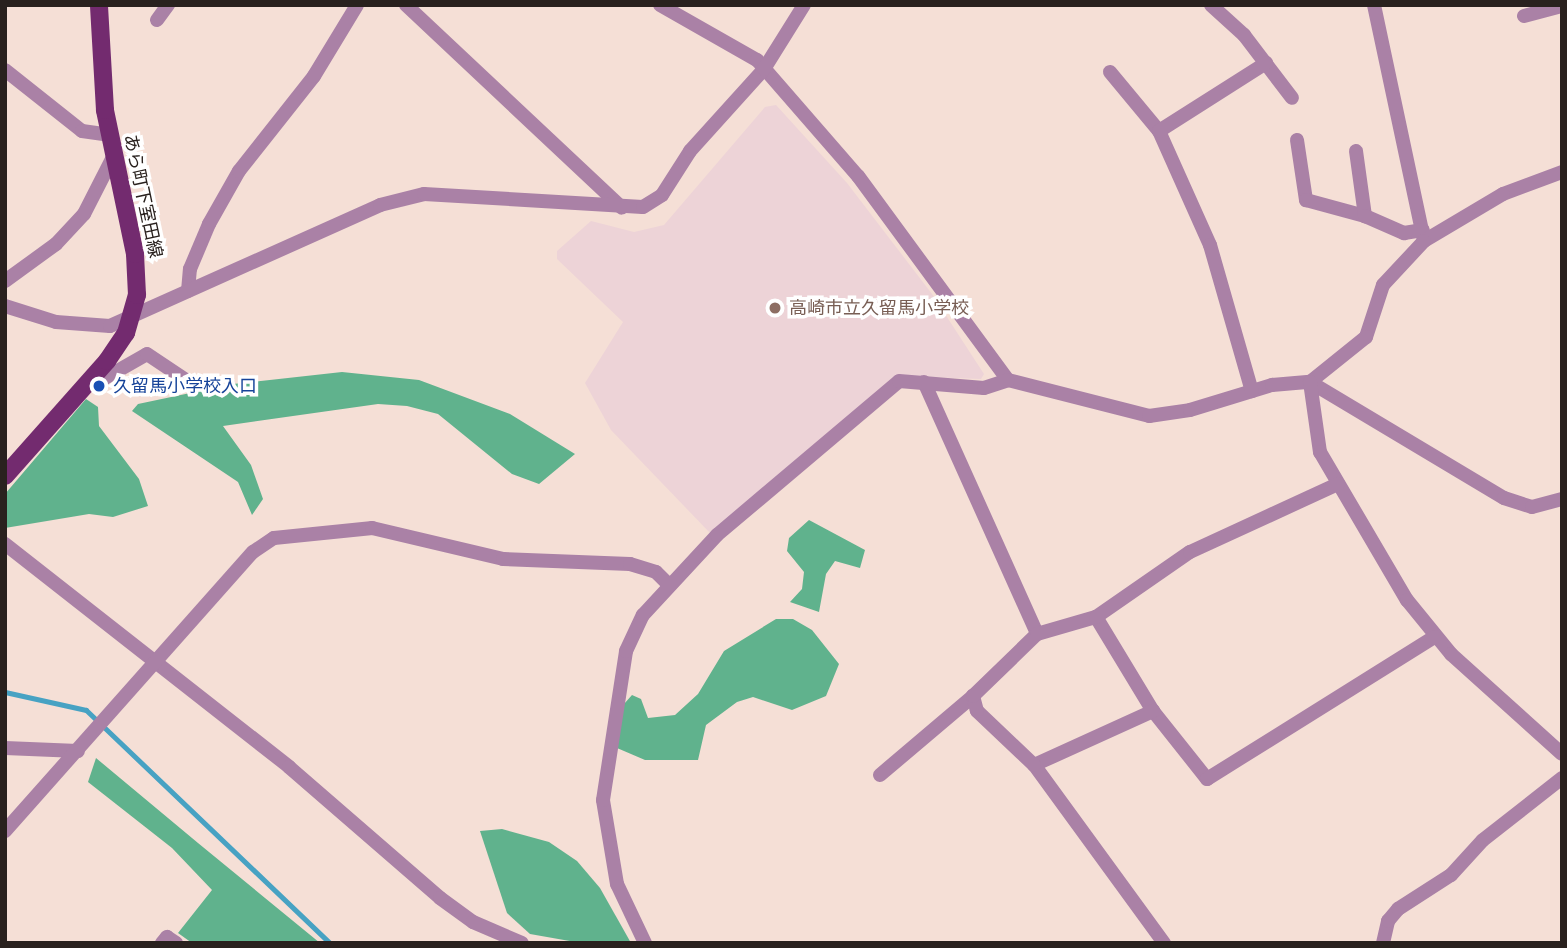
<!DOCTYPE html>
<html>
<head>
<meta charset="utf-8">
<style>
  body { margin:0 }
  #map { position:relative; width:1567px; height:948px; overflow:hidden; background:#f5dfd6; font-family:Arial,"Noto Sans JP",sans-serif }
  div>[style] { position:absolute }
  .education>* { inset:0; background:#edd3d7 }
  .forest>* { inset:0; background:#60b28d }
  .stream>* { height:5px; margin:-2.5px; padding:0 2.5px; transform-origin:2.5px; border-radius:2.5px; background:#47a2c3 }
  .minor>* { height:14px; margin:-7px; padding:0 7px; transform-origin:7px; border-radius:7px; background:#aa81a6 }
  .primary>* { height:18px; margin:-9px; padding:0 9px; transform-origin:9px; border-radius:9px; background:#732b6f }
  .dots>* { width:19px; height:19px; translate:-50% -50%; box-sizing:border-box; border:4px solid #fff; border-radius:50% }
  span { translate:-50% -50%; white-space:nowrap; text-align:center; line-height:1.15; -webkit-text-stroke:7px #fff; paint-order:stroke }
  .street-label { font-size:18px; color:#29211e }
  .education-label { font-size:18px; color:#785e54 }
  .left { translate:0 -50%; text-align:left }
  .transit-label { font-size:18px; color:#164399 }
  .frame { position:absolute; inset:0; border:7px solid #29211e; pointer-events:none }
</style>
</head>
<body>
<div id="map">
  <div class="education">
    <div style="clip-path:polygon(776px 105px,847px 183px,932px 294px,984px 374px,981px 379px,899px 376px,711px 534px,611px 430px,585px 383px,623px 322px,557px 259px,557px 251px,591px 221px,634px 232px,664px 225px,765px 107px)"></div>
  </div>
  <div class="forest">
    <div style="clip-path:polygon(342px 372px,419px 380px,510px 414px,575px 454px,539px 484px,512px 474px,438px 414px,407px 406px,378px 404px,223px 426px,251px 465px,263px 499px,252px 515px,238px 482px,132px 411px,138px 404px,233px 384px)"></div>
    <div style="clip-path:polygon(86px 399px,98px 407px,99px 426px,139px 479px,148px 506px,113px 517px,89px 514px,5px 528px,5px 494px)"></div>
    <div style="clip-path:polygon(809px 520px,865px 550px,860px 568px,835px 561px,826px 574px,819px 612px,790px 602px,802px 589px,804px 572px,787px 551px,789px 538px)"></div>
    <div style="clip-path:polygon(776px 619px,793px 619px,812px 630px,839px 664px,826px 696px,792px 710px,753px 697px,737px 702px,706px 725px,698px 760px,645px 760px,617px 748px,624px 704px,632px 695px,641px 699px,648px 718px,675px 715px,698px 694px,724px 651px)"></div>
    <div style="clip-path:polygon(96px 758px,198px 843px,320px 943px,192px 943px,178px 933px,212px 890px,172px 848px,88px 782px)"></div>
    <div style="clip-path:polygon(502px 829px,549px 842px,577px 861px,600px 888px,631px 943px,581px 943px,530px 934px,507px 913px,480px 831px)"></div>
  </div>
  <div class="stream">
    <div style="left:5px;top:692px;width:83px;rotate:12.5deg"></div>
    <div style="left:86px;top:710px;width:337px;rotate:43.7deg"></div>
  </div>
  <div class="minor">
    <div style="left:406px;top:5px;width:296px;rotate:43.2deg"></div>
    <div style="left:660px;top:5px;width:112px;rotate:29.6deg"></div>
    <div style="left:757px;top:60px;width:154px;rotate:49deg"></div>
    <div style="left:858px;top:176px;width:253px;rotate:53.7deg"></div>
    <div style="left:1008px;top:380px;width:146px;rotate:14.3deg"></div>
    <div style="left:1149px;top:416px;width:41px;rotate:-8.3deg"></div>
    <div style="left:1190px;top:410px;width:86px;rotate:-17deg"></div>
    <div style="left:1272px;top:385px;width:38px;rotate:-5deg"></div>
    <div style="left:1310px;top:382px;width:226px;rotate:30.9deg"></div>
    <div style="left:1504px;top:498px;width:29px;rotate:18deg"></div>
    <div style="left:1532px;top:507px;width:31px;rotate:-15deg"></div>
    <div style="left:1211px;top:5px;width:45px;rotate:42.3deg"></div>
    <div style="left:1244px;top:35px;width:79px;rotate:52.7deg"></div>
    <div style="left:1374px;top:5px;width:241px;rotate:78deg"></div>
    <div style="left:1524px;top:16px;width:39px;rotate:-15deg"></div>
    <div style="left:157px;top:20px;width:19px;rotate:-54deg"></div>
    <div style="left:5px;top:70px;width:98px;rotate:38.4deg"></div>
    <div style="left:82px;top:131px;width:27px;rotate:8deg"></div>
    <div style="left:1110px;top:72px;width:77px;rotate:50.3deg"></div>
    <div style="left:1159px;top:131px;width:125px;rotate:65.9deg"></div>
    <div style="left:1210px;top:245px;width:152px;rotate:74deg"></div>
    <div style="left:1159px;top:131px;width:127px;rotate:-32.4deg"></div>
    <div style="left:1297px;top:140px;width:61px;rotate:81.5deg"></div>
    <div style="left:1306px;top:200px;width:61px;rotate:15.2deg"></div>
    <div style="left:1356px;top:151px;width:66px;rotate:82.1deg"></div>
    <div style="left:1365px;top:216px;width:43px;rotate:23.6deg"></div>
    <div style="left:1404px;top:233px;width:19px;rotate:-9deg"></div>
    <div style="left:1562px;top:172px;width:63px;rotate:159.6deg"></div>
    <div style="left:1503px;top:194px;width:92px;rotate:149.3deg"></div>
    <div style="left:1424px;top:241px;width:60px;rotate:133deg"></div>
    <div style="left:1383px;top:285px;width:55px;rotate:108.1deg"></div>
    <div style="left:1366px;top:337px;width:72px;rotate:141.2deg"></div>
    <div style="left:1310px;top:382px;width:71px;rotate:81.9deg"></div>
    <div style="left:1320px;top:452px;width:172px;rotate:59.6deg"></div>
    <div style="left:1407px;top:600px;width:70px;rotate:50.8deg"></div>
    <div style="left:1451px;top:654px;width:149px;rotate:42deg"></div>
    <div style="left:5px;top:281px;width:63px;rotate:-36deg"></div>
    <div style="left:56px;top:244px;width:41px;rotate:-47deg"></div>
    <div style="left:84px;top:214px;width:62px;rotate:-63deg"></div>
    <div style="left:188px;top:291px;width:22px;rotate:-85deg"></div>
    <div style="left:190px;top:269px;width:49px;rotate:-67.1deg"></div>
    <div style="left:209px;top:224px;width:61px;rotate:-60.5deg"></div>
    <div style="left:239px;top:171px;width:121px;rotate:-51.7deg"></div>
    <div style="left:314px;top:76px;width:83px;rotate:-58.8deg"></div>
    <div style="left:5px;top:306px;width:53px;rotate:17.4deg"></div>
    <div style="left:56px;top:322px;width:54px;rotate:4.2deg"></div>
    <div style="left:110px;top:326px;width:296px;rotate:-24.1deg"></div>
    <div style="left:380px;top:205px;width:45px;rotate:-14deg"></div>
    <div style="left:424px;top:194px;width:219px;rotate:3.4deg"></div>
    <div style="left:643px;top:207px;width:22px;rotate:-32deg"></div>
    <div style="left:662px;top:195px;width:52px;rotate:-57.5deg"></div>
    <div style="left:690px;top:151px;width:110px;rotate:-47.9deg"></div>
    <div style="left:764px;top:69px;width:75px;rotate:-58deg"></div>
    <div style="left:96px;top:375px;width:9px;rotate:18deg"></div>
    <div style="left:105px;top:378px;width:48px;rotate:-29.7deg"></div>
    <div style="left:147px;top:354px;width:54px;rotate:33.7deg"></div>
    <div style="left:924px;top:382px;width:276px;rotate:65.8deg"></div>
    <div style="left:5px;top:544px;width:361px;rotate:38.1deg"></div>
    <div style="left:289px;top:767px;width:200px;rotate:40.9deg"></div>
    <div style="left:440px;top:898px;width:41px;rotate:36deg"></div>
    <div style="left:473px;top:922px;width:53px;rotate:23.2deg"></div>
    <div style="left:1096px;top:617px;width:110px;rotate:58.8deg"></div>
    <div style="left:1153px;top:711px;width:87px;rotate:51.5deg"></div>
    <div style="left:1207px;top:779px;width:268px;rotate:-32deg"></div>
    <div style="left:5px;top:748px;width:73px;rotate:2.4deg"></div>
    <div style="left:1034px;top:765px;width:131px;rotate:-24.4deg"></div>
    <div style="left:880px;top:775px;width:122px;rotate:-40.3deg"></div>
    <div style="left:5px;top:831px;width:373px;rotate:-48.4deg"></div>
    <div style="left:253px;top:552px;width:25px;rotate:-34deg"></div>
    <div style="left:274px;top:538px;width:99px;rotate:-5.8deg"></div>
    <div style="left:372px;top:528px;width:135px;rotate:13.3deg"></div>
    <div style="left:503px;top:559px;width:127px;rotate:2.3deg"></div>
    <div style="left:630px;top:564px;width:27px;rotate:17deg"></div>
    <div style="left:656px;top:572px;width:16px;rotate:45deg"></div>
    <div style="left:162px;top:943px;width:8px;rotate:-50deg"></div>
    <div style="left:167px;top:937px;width:11px;rotate:34deg"></div>
    <div style="left:645px;top:943px;width:65px;rotate:-115.4deg"></div>
    <div style="left:617px;top:884px;width:85px;rotate:-99.5deg"></div>
    <div style="left:603px;top:800px;width:151px;rotate:-81.2deg"></div>
    <div style="left:626px;top:651px;width:40px;rotate:-65deg"></div>
    <div style="left:643px;top:615px;width:109px;rotate:-47.2deg"></div>
    <div style="left:717px;top:535px;width:238px;rotate:-40.2deg"></div>
    <div style="left:899px;top:381px;width:85px;rotate:4.7deg"></div>
    <div style="left:984px;top:388px;width:25px;rotate:-18deg"></div>
    <div style="left:1164px;top:943px;width:220px;rotate:-126.1deg"></div>
    <div style="left:1034px;top:765px;width:79px;rotate:-136.5deg"></div>
    <div style="left:977px;top:711px;width:16px;rotate:-105deg"></div>
    <div style="left:973px;top:696px;width:89px;rotate:-44.1deg"></div>
    <div style="left:1037px;top:634px;width:61px;rotate:-16.1deg"></div>
    <div style="left:1096px;top:617px;width:114px;rotate:-34.7deg"></div>
    <div style="left:1190px;top:552px;width:163px;rotate:-24.7deg"></div>
    <div style="left:1383px;top:943px;width:23px;rotate:-77deg"></div>
    <div style="left:1388px;top:921px;width:16px;rotate:-50deg"></div>
    <div style="left:1398px;top:909px;width:63px;rotate:-32.7deg"></div>
    <div style="left:1451px;top:875px;width:47px;rotate:-47.6deg"></div>
    <div style="left:1483px;top:840px;width:100px;rotate:-38.1deg"></div>
  </div>
  <div class="primary">
    <div style="left:5px;top:476px;width:154px;rotate:-48.4deg"></div>
    <div style="left:107px;top:361px;width:34px;rotate:-56deg"></div>
    <div style="left:126px;top:333px;width:40px;rotate:-74deg"></div>
    <div style="left:137px;top:295px;width:41px;rotate:-92.8deg"></div>
    <div style="left:135px;top:254px;width:147px;rotate:-101.8deg"></div>
    <div style="left:105px;top:110px;width:105px;rotate:-93.3deg"></div>
  </div>
  <div class="dots">
    <div style="left:775px;top:308px;background:#8d6e63"></div>
    <div style="left:99px;top:386px;background:#1a4fb4"></div>
  </div>
  <div class="street-label">
    <span style="left:143px;top:196px;rotate:78deg">あら町下室田線</span>
  </div>
  <div class="education-label">
    <span class="left" style="left:789px;top:308px">高崎市立久留馬小学校</span>
  </div>
  <div class="transit-label">
    <span class="left" style="left:113px;top:386px">久留馬小学校入口</span>
  </div>
  <div class="frame"></div>
</div>
</body>
</html>
